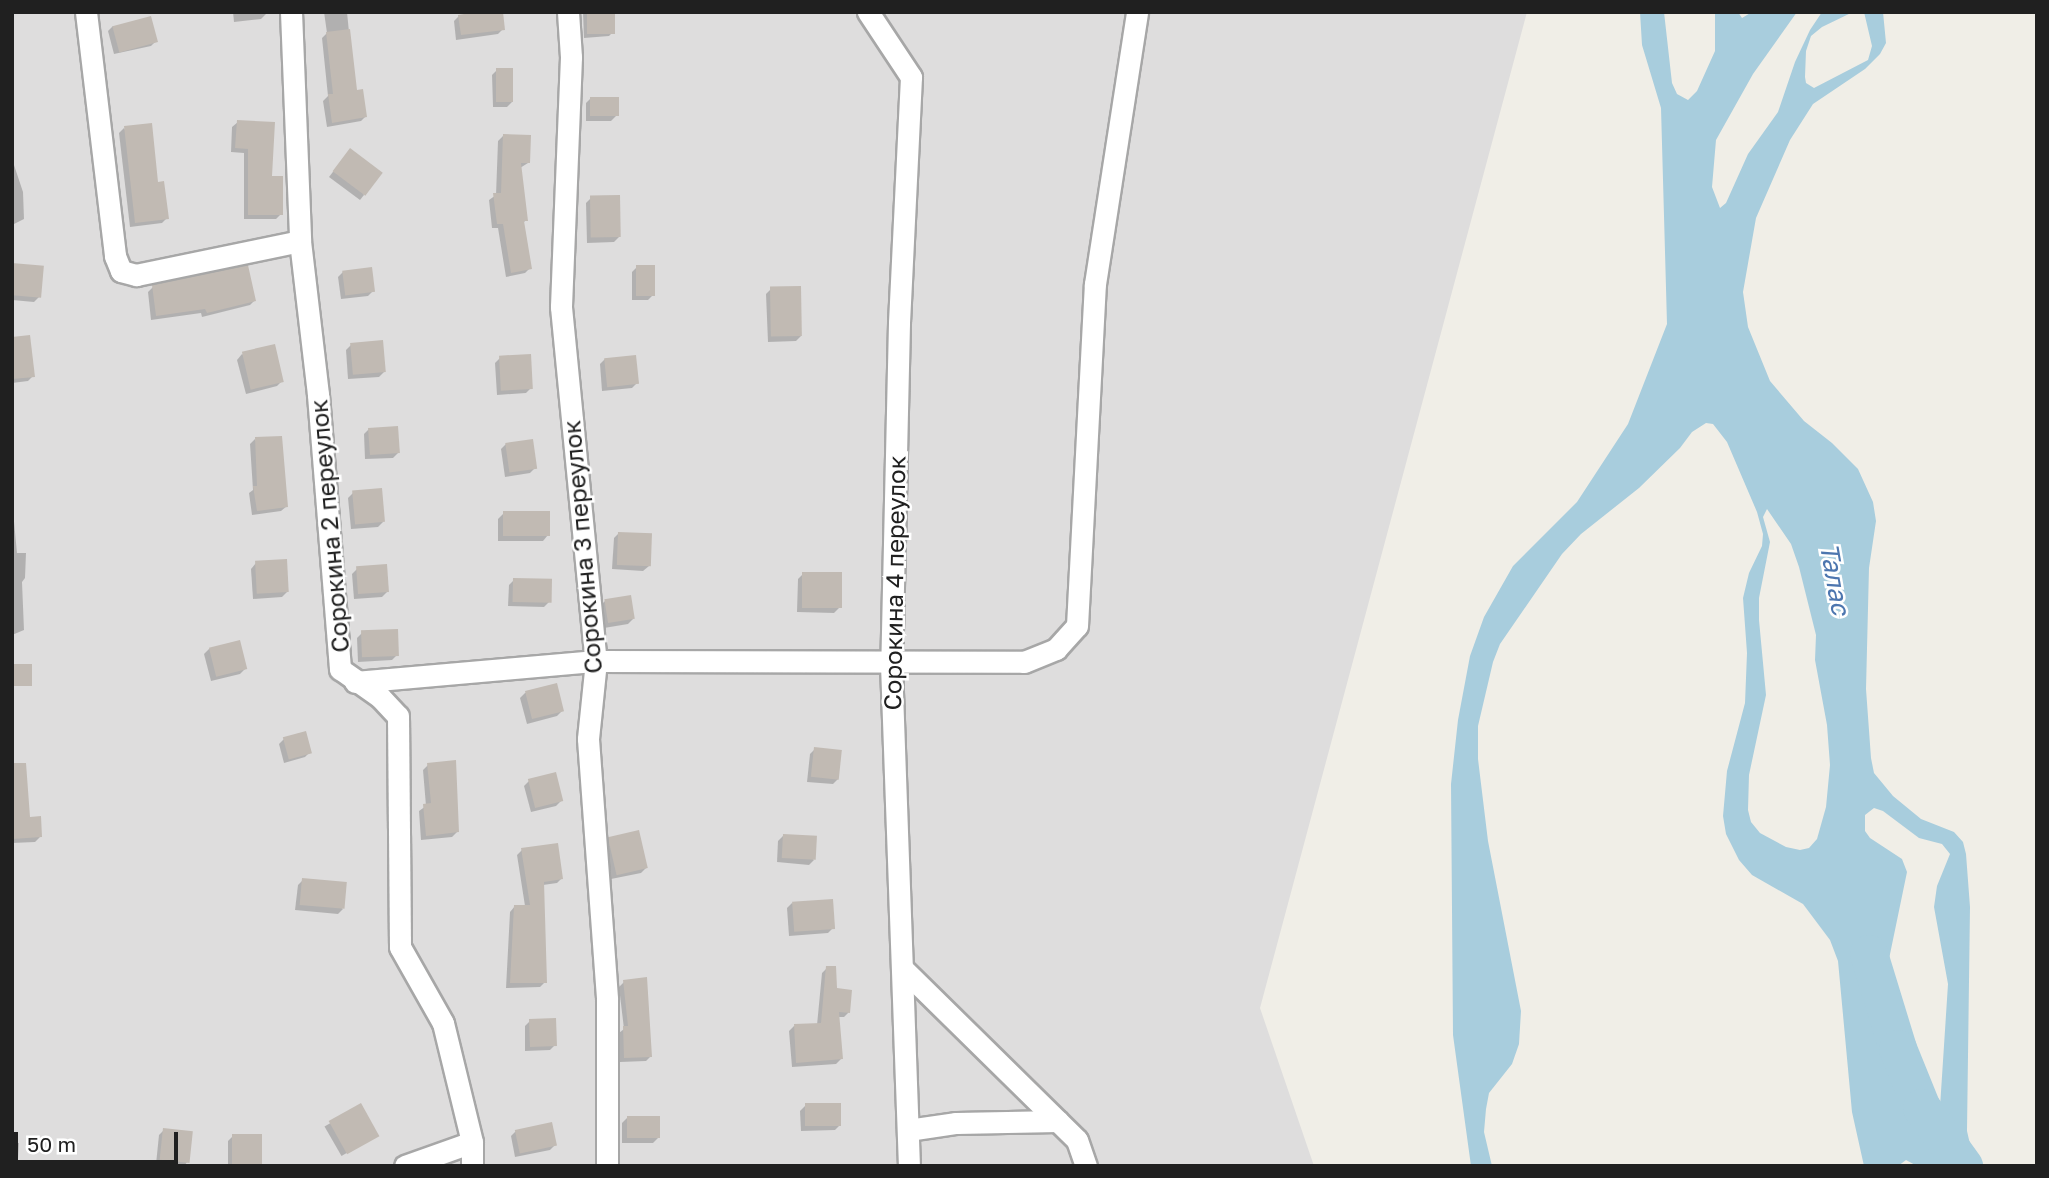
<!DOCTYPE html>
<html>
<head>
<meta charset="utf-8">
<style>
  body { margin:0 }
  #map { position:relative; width:2049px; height:1178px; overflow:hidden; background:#f0eee7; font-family:"Golos Text",sans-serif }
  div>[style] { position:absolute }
  .residential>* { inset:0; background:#dedddd }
  .water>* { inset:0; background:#a8cddd }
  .shadow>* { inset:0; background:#0003; transform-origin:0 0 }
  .river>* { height:38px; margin:-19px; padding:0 19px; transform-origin:19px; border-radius:19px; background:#a8cddd }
  .building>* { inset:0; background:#c1bab3; transform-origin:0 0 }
  .roads { filter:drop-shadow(2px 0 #a7a7a7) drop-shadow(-2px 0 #a7a7a7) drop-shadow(0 2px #a7a7a7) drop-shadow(0 -2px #a7a7a7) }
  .street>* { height:21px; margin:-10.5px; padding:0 10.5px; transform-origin:10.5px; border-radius:10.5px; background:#fff }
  span { translate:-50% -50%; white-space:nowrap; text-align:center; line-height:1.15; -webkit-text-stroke:5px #fff; paint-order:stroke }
  .street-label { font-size:24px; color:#202020 }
  .water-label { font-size:26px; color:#4d76af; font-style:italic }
  .frame { position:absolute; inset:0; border:14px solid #202020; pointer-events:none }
  .scale { position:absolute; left:14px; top:1132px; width:164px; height:32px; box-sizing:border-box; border:4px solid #202020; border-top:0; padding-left:9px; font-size:21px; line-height:24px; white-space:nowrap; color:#202020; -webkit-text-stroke:5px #fff; paint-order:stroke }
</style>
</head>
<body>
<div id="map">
  <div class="residential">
    <div style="clip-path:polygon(12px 12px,1527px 12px,1260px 1008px,1314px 1166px,12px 1166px)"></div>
  </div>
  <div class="water">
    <div style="clip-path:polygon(evenodd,1640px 12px,1664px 12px,1672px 83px,1677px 94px,1688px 100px,1697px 91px,1715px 51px,1715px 12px,1738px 12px,1742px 18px,1752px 12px,1797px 12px,1753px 74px,1716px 140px,1712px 187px,1720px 208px,1726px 203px,1748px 154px,1778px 112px,1795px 62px,1810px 30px,1822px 12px,1853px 12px,1822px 27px,1811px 36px,1806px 51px,1805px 77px,1806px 83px,1814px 88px,1868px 60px,1872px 46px,1864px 12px,1883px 12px,1886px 43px,1880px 54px,1865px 69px,1813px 104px,1790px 140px,1756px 218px,1743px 292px,1748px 327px,1770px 381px,1804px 421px,1832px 443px,1858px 469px,1873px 502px,1876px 521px,1869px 568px,1866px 689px,1871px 758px,1874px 773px,1893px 796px,1921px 819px,1954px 832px,1963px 842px,1966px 854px,1970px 907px,1967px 1131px,1975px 1166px,1917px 1166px,1906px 1160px,1898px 1166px,1864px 1166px,1852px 1112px,1838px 961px,1830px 940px,1803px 904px,1752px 875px,1739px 860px,1726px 834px,1723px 816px,1727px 771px,1745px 703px,1747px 653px,1743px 598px,1749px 573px,1762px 546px,1763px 534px,1757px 512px,1727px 442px,1713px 424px,1706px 423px,1692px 432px,1680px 448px,1639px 488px,1581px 534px,1562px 554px,1500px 644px,1493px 662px,1478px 726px,1478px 759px,1488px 841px,1521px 1011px,1519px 1044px,1512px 1064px,1489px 1093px,1486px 1109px,1484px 1132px,1492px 1166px,1471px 1166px,1453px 1035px,1451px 784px,1458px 720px,1470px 656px,1484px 617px,1513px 566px,1577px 502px,1628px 424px,1667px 324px,1661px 108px,1642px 45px,1640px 12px,1767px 509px,1791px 544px,1799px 567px,1816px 635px,1815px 660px,1827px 725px,1830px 765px,1826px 807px,1817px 839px,1809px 848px,1800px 850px,1786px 847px,1760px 833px,1751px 822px,1748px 810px,1749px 775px,1766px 695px,1759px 620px,1759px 598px,1770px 542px,1763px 517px,1767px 509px,1640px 12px,1874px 808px,1883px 811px,1919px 838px,1942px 844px,1950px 854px,1937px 886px,1934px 907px,1948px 984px,1940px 1107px,1934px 1117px,1921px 1107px,1901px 1063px,1885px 1014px,1883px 988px,1907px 872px,1902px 859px,1870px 838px,1865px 831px,1865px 815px,1874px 808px)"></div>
  </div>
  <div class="shadow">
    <div style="clip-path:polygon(233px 12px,266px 12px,266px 14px,261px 19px,234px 22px)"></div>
    <div style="clip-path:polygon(324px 12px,347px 12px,355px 92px,366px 116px,361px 121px,327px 127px,323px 101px,328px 96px,322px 38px,327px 33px)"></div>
    <div style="clip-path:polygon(583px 12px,614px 12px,614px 31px,609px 36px,584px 38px)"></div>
    <div style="clip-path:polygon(459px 16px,503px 29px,498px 34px,456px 40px,454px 21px)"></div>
    <div style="clip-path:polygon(113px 26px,156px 41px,151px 46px,114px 54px,108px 31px)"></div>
    <div style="clip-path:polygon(497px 70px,512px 102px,507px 107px,493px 107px,492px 75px)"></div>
    <div style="clip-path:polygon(591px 98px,616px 116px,611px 121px,586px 121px,586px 103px)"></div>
    <div style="clip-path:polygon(238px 122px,281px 214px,276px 219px,244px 219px,244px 153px,231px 152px,232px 127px)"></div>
    <div style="clip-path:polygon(124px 128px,156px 184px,167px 218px,162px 223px,130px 227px,119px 133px)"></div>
    <div style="clip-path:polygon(503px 136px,528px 163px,520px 168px,526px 220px,523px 223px,530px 268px,525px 273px,506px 277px,498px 228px,492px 228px,489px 200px,496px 195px,498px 141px)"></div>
    <div style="clip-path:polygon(346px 155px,364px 195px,360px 200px,329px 177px)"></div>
    <div style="clip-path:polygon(12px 159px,23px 192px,24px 219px,12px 225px)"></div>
    <div style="clip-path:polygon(591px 198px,619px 237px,614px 242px,587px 243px,586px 203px)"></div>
    <div style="clip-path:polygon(12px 265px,39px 297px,34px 302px,12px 300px)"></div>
    <div style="clip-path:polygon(637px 267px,653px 295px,648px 300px,632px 300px,632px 272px)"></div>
    <div style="clip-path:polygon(343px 272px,373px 291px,368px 296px,341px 299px,338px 277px)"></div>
    <div style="clip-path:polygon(153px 287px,255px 300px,250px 305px,202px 317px,201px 313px,151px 320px,148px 292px)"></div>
    <div style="clip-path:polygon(771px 289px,801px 336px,796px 341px,768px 342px,766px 294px)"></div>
    <div style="clip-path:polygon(12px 339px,33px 376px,28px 381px,12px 383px)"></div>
    <div style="clip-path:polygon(351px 345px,384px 372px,379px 377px,348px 379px,346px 350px)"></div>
    <div style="clip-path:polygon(242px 354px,282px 381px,277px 386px,246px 394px,237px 360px)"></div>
    <div style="clip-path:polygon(500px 358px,531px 388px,526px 393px,497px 395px,495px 363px)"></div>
    <div style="clip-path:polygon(605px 359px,637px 383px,632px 388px,602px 391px,600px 364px)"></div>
    <div style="clip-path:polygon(369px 429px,398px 453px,393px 458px,365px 459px,364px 434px)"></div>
    <div style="clip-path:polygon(255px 439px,287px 506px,281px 511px,252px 515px,249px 493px,253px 490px,250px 444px)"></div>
    <div style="clip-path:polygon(506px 444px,535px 468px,530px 473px,505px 477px,501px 449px)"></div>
    <div style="clip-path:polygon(353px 493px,383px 522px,378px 527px,351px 529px,348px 498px)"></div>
    <div style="clip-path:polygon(12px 500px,17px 553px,26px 553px,25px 578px,22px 582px,24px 630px,12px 635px)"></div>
    <div style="clip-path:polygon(503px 514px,548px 535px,543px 541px,498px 541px,498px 519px)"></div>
    <div style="clip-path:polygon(619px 533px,649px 566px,643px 571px,612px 569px,614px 538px)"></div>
    <div style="clip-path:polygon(256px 563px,287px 592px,282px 597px,253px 599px,251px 569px)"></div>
    <div style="clip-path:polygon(357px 569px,387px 592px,382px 597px,354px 599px,352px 574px)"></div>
    <div style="clip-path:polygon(803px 574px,839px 608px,834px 613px,797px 612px,798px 579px)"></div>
    <div style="clip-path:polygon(514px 580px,549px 602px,544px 607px,508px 606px,509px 585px)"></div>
    <div style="clip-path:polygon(605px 601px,633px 619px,628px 624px,604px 628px,600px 606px)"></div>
    <div style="clip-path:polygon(362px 633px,397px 655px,392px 660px,358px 662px,357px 638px)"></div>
    <div style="clip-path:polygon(239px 642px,245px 669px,240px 674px,211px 681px,204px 654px,209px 649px)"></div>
    <div style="clip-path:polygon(556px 685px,562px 711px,557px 716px,527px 724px,520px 698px,525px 693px)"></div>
    <div style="clip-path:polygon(284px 739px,310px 752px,305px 757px,284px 763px,279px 744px)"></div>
    <div style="clip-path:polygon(815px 749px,838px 779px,833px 784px,807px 782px,810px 754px)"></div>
    <div style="clip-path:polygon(428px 765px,457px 832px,452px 837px,421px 840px,419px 811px,426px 806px,423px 770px)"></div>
    <div style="clip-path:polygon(12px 767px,28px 819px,40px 837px,35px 842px,12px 843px)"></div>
    <div style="clip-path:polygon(529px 781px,561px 801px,556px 806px,531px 812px,524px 786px)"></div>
    <div style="clip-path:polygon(783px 836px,814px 860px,809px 865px,777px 862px,778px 841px)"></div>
    <div style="clip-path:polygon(609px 839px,646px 868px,641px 873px,611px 879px,604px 844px)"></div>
    <div style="clip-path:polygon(522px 850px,562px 878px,557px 883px,543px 885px,545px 982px,540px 987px,506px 988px,510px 912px,515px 906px,525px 906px,517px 855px)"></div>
    <div style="clip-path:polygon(303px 880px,343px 909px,338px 914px,295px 910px,298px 885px)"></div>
    <div style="clip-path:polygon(792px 903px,833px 928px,828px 933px,789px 936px,787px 908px)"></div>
    <div style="clip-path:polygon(827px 968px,849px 1012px,844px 1017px,838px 1017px,841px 1059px,836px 1064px,792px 1067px,789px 1031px,794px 1026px,817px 1025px,822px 973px)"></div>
    <div style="clip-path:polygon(624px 982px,651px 1056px,646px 1061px,620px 1062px,619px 1033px,624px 1029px,619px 987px)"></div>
    <div style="clip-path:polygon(530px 1021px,555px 1045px,550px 1050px,525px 1051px,525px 1026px)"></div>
    <div style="left:360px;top:1106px;width:34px;height:41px;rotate:60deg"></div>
    <div style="clip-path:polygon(805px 1106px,840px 1125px,835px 1130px,801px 1131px,800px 1111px)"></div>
    <div style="clip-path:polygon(627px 1118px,658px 1138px,653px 1143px,622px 1143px,622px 1123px)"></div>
    <div style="clip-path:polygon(164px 1130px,188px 1161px,184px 1166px,156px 1164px,159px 1135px)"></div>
    <div style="clip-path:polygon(516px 1131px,555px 1145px,550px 1150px,515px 1157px,511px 1136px)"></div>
    <div style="clip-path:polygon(233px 1136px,260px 1166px,228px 1166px,228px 1141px)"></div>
    <div style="clip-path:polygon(12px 1143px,19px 1143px,18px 1159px,13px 1164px)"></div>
  </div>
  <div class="river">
    <div style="left:1869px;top:954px;width:99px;rotate:73deg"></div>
    <div style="left:1898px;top:1049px;width:64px;rotate:67.9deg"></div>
    <div style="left:1922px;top:1108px;width:72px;rotate:54.1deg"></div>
  </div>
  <div class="building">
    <div style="clip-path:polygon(476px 12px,503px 12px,505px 30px,461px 35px,458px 15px)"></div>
    <div style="left:587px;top:12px;width:28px;height:22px"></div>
    <div style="left:151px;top:16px;width:27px;height:40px;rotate:75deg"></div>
    <div style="clip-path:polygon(350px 29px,357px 90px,363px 89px,367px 117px,332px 123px,328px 94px,333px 94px,326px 32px)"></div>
    <div style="left:496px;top:68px;width:17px;height:34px"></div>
    <div style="left:590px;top:97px;width:29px;height:19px"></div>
    <div style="clip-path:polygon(237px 120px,275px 122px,272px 176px,283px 176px,283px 215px,248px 215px,248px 149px,235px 148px)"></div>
    <div style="clip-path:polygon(152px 123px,158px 182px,164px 181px,169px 219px,135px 223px,124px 126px)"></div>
    <div style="clip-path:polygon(503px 134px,531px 135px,530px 163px,521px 163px,528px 221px,524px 221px,532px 269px,511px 273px,503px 224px,497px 224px,493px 193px,501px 193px)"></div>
    <div style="left:350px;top:148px;width:41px;height:29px;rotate:37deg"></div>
    <div style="left:620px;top:195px;width:42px;height:30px;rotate:89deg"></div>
    <div style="left:12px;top:263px;width:32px;height:32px;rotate:5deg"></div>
    <div style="clip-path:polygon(248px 265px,256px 301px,207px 313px,205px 309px,156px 316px,152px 285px)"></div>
    <div style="left:636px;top:265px;width:19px;height:31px"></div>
    <div style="left:372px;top:267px;width:25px;height:30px;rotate:83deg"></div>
    <div style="left:801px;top:286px;width:50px;height:31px;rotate:89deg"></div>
    <div style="clip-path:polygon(30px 335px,35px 377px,12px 379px,12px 337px)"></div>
    <div style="left:383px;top:340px;width:32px;height:33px;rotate:85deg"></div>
    <div style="left:275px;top:344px;width:39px;height:34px;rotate:77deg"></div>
    <div style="left:531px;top:354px;width:35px;height:32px;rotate:87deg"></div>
    <div style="left:636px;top:355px;width:29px;height:32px;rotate:84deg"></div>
    <div style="left:398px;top:426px;width:27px;height:30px;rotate:86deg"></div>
    <div style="clip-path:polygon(282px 436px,288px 507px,257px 511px,253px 486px,257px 486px,255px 437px)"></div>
    <div style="left:533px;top:439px;width:30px;height:28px;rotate:82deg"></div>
    <div style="left:382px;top:488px;width:34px;height:30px;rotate:85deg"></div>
    <div style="left:550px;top:511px;width:25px;height:47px;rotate:90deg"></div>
    <div style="left:618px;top:532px;width:34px;height:33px;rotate:2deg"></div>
    <div style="left:287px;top:559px;width:33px;height:32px;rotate:87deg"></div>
    <div style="left:387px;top:564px;width:28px;height:31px;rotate:86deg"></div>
    <div style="left:802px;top:572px;width:40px;height:36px"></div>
    <div style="left:513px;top:578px;width:39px;height:24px;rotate:1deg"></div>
    <div style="left:631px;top:595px;width:24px;height:27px;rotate:81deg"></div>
    <div style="left:398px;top:629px;width:27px;height:37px;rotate:88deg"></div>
    <div style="left:240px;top:640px;width:30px;height:32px;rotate:76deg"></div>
    <div style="left:12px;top:664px;width:20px;height:22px"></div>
    <div style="left:557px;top:683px;width:29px;height:33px;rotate:76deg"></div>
    <div style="left:306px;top:731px;width:23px;height:24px;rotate:75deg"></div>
    <div style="left:814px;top:747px;width:28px;height:30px;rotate:6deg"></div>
    <div style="clip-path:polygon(456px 760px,459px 832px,426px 836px,423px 804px,431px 803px,427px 763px)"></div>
    <div style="clip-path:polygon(12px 763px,26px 763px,30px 817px,41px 816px,42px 837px,12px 839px)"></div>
    <div style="left:556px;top:772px;width:30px;height:29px;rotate:76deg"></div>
    <div style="left:639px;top:830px;width:39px;height:32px;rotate:77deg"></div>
    <div style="left:783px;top:834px;width:34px;height:24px;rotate:3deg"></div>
    <div style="clip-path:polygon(558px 843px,563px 879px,544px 882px,547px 983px,510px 983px,514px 905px,530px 905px,521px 848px)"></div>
    <div style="left:302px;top:878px;width:45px;height:27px;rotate:5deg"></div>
    <div style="left:833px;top:899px;width:30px;height:41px;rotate:86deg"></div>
    <div style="clip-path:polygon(826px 966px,836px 966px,837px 988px,852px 990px,850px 1013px,839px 1012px,843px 1059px,796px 1063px,794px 1024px,821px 1023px)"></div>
    <div style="clip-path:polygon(647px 977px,652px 1057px,624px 1058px,623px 1026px,628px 1026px,623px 980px)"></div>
    <div style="left:556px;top:1018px;width:28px;height:27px;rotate:88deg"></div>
    <div style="left:361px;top:1103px;width:38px;height:37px;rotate:61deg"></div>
    <div style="left:841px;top:1103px;width:23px;height:36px;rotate:90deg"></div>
    <div style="left:627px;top:1116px;width:33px;height:22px"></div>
    <div style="left:552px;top:1122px;width:24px;height:38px;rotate:78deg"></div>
    <div style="left:163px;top:1128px;width:30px;height:32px;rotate:6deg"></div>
    <div style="left:232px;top:1134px;width:30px;height:32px"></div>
  </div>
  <div class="roads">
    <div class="street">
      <div style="left:86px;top:12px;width:246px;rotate:83.2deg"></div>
      <div style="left:115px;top:256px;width:16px;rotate:68deg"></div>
      <div style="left:121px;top:271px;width:16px;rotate:15deg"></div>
      <div style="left:136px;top:275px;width:167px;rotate:-11.7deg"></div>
      <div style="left:291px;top:12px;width:229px;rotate:87.7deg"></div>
      <div style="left:300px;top:241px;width:155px;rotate:83.3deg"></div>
      <div style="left:318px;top:395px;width:275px;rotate:85.4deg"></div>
      <div style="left:340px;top:669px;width:49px;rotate:35deg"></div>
      <div style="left:380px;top:697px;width:26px;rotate:47deg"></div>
      <div style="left:398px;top:716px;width:231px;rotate:89.5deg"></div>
      <div style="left:400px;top:947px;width:87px;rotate:60.5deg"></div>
      <div style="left:443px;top:1023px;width:122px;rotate:76.3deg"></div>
      <div style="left:472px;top:1142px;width:24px;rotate:90deg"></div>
      <div style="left:568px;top:12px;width:45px;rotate:86.2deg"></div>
      <div style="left:571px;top:57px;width:250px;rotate:92.3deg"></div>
      <div style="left:561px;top:307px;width:356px;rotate:84.4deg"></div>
      <div style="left:596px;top:661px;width:78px;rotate:95.9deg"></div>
      <div style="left:588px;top:739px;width:261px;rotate:85.8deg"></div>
      <div style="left:607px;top:999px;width:167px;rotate:90deg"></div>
      <div style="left:868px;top:12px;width:78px;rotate:56.5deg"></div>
      <div style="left:911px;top:77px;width:246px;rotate:92.8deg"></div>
      <div style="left:899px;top:323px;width:341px;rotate:91.3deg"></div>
      <div style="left:891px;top:664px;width:502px;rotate:87.95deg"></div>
      <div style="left:355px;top:682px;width:242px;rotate:-5deg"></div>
      <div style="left:596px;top:661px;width:428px;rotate:0.1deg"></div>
      <div style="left:1024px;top:662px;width:35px;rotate:-22deg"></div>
      <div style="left:1056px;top:649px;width:31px;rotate:-48deg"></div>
      <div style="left:1077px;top:626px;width:342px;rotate:-87deg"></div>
      <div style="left:1095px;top:284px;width:275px;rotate:-81.2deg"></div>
      <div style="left:902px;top:968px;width:245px;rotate:44.5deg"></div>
      <div style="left:1077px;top:1140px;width:28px;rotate:71deg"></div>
      <div style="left:908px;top:1130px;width:49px;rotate:-8.3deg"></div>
      <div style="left:956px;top:1123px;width:102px;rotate:-1.1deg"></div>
      <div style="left:405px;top:1166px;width:71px;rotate:-19.7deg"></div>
    </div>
  </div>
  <div class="street-label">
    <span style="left:329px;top:526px;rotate:-95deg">Сорокина 2 переулок</span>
    <span style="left:582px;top:547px;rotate:-95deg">Сорокина 3 переулок</span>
    <span style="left:894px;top:583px;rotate:-89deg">Сорокина 4 переулок</span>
  </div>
  <div class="water-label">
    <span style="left:1835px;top:579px;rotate:80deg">Талас</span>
  </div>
  <div class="frame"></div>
  <div class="scale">50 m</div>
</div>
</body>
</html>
